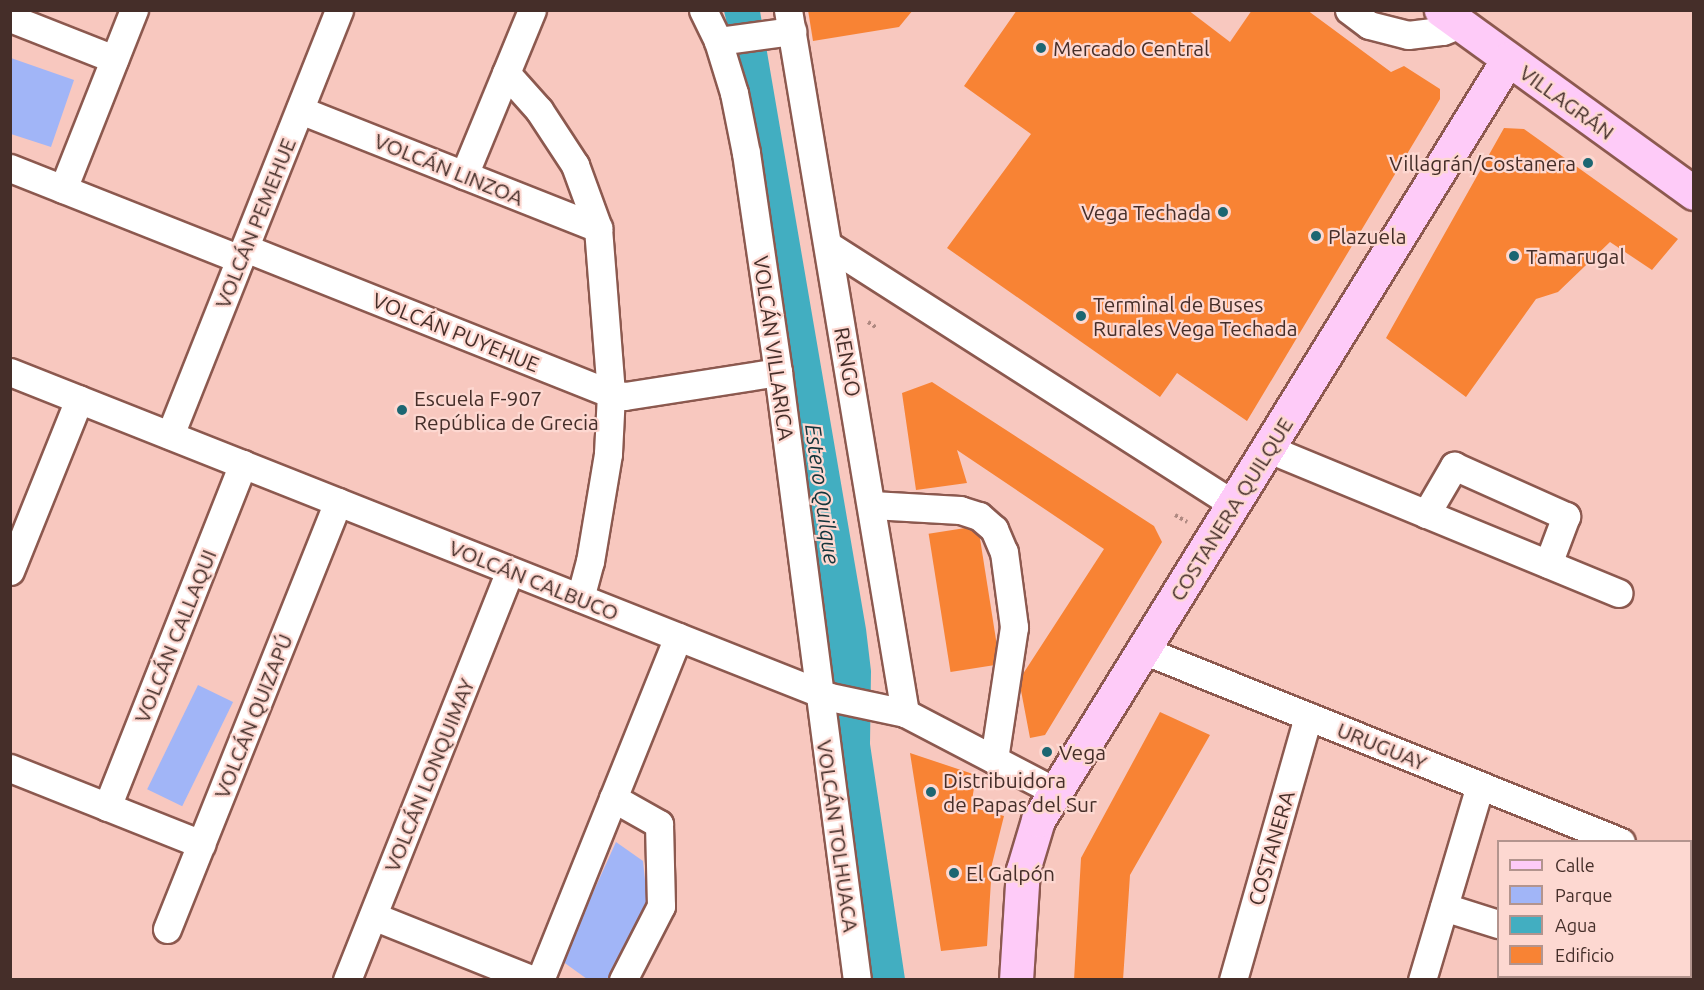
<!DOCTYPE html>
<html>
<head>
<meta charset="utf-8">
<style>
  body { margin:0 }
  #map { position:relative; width:1704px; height:990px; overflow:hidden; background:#f8c8bf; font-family:Ubuntu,sans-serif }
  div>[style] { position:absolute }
  .green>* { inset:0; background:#a1b5f7; transform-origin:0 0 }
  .water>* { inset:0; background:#42aec1 }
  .building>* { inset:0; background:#f88334; transform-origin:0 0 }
  .path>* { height:4px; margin-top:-2px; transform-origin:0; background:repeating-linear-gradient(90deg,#af8981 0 3px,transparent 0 6px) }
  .roads { filter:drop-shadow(2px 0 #8c594f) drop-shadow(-2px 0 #8c594f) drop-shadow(0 2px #8c594f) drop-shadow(0 -2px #8c594f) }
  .minor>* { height:27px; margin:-13.5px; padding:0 13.5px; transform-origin:13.5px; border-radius:13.5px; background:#fff }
  .major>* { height:33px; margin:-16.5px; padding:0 16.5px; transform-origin:16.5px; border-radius:16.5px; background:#fecbf8 }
  .dots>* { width:16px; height:16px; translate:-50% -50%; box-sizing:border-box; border:3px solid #fdd8d1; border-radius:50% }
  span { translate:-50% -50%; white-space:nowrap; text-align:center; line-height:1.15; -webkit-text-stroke:4.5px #fdd8d1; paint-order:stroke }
  .poi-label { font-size:21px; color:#452e29 }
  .left { translate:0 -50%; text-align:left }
  .right { translate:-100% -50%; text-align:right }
  .street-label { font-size:21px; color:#452e29 }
  .water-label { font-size:22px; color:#13343a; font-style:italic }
  .frame { position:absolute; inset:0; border:12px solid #452e29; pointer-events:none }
  .legend { position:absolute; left:1497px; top:840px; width:195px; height:138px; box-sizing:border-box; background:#fdd8d1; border:2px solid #b3948e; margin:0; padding:8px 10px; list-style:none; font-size:18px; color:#452e29 }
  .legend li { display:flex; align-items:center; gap:12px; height:30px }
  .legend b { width:30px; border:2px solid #b3948e }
</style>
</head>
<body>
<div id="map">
  <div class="green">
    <div style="clip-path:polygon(11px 58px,74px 80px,51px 147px,11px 134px)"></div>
    <div style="left:198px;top:685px;width:39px;height:116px;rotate:26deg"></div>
    <div style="clip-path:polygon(616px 842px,643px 861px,648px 909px,608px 979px,587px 979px,562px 961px)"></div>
  </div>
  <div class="water">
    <div style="clip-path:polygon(724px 11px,760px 11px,761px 17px,866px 629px,871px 671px,870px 744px,905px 979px,871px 979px,839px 746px,831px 659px,747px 108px)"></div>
  </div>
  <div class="building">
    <div style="clip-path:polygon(808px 10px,913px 10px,899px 27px,813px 41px)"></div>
    <div style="clip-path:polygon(1017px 10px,1188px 10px,1230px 42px,1252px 10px,1307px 10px,1391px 72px,1404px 66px,1440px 89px,1440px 99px,1247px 421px,1177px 373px,1160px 397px,947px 248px,1031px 134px,964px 86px)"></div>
    <div style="clip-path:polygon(1504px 128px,1524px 129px,1678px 239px,1652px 270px,1610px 242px,1558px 292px,1536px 299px,1466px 397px,1386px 338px)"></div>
    <div style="clip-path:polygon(932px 382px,1154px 526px,1162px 542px,1045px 735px,1030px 738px,1019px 680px,1104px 549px,957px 450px,967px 483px,916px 490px,902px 393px)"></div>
    <div style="left:978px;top:526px;width:140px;height:50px;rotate:81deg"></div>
    <div style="clip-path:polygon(1160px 712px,1210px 735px,1130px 875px,1123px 980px,1074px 980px,1081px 858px)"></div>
    <div style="clip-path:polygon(910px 753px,976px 775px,971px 807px,1004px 816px,992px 864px,987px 946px,941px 951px)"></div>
  </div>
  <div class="path">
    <div style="left:868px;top:322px;width:11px;rotate:34deg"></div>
    <div style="left:1175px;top:515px;width:14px;rotate:30deg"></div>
  </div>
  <div class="roads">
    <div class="minor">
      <div style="left:703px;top:10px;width:34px;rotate:64deg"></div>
      <div style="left:718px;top:41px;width:54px;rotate:72.9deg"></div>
      <div style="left:734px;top:93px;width:61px;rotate:78.7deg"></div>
      <div style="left:746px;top:153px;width:221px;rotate:81.7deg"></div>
      <div style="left:778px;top:372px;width:613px;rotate:82.6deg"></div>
      <div style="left:788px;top:10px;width:713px;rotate:80.55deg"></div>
      <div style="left:1349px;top:10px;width:25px;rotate:37deg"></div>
      <div style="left:1369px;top:25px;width:40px;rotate:14.4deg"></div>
      <div style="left:1408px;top:35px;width:35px;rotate:-7deg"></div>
      <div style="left:1443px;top:31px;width:18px;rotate:-22deg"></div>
      <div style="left:10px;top:18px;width:112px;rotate:21.5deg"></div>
      <div style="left:718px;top:41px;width:75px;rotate:-7.7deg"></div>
      <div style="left:506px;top:73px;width:50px;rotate:48.3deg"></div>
      <div style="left:539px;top:110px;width:66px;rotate:56.8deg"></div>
      <div style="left:575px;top:165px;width:67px;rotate:69.9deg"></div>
      <div style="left:598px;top:228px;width:167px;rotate:85.5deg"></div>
      <div style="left:611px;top:394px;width:60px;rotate:92.9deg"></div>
      <div style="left:608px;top:454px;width:109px;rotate:99.5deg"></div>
      <div style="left:590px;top:561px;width:38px;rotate:105deg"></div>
      <div style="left:300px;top:110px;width:321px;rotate:21.6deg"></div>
      <div style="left:10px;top:168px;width:247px;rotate:21.6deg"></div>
      <div style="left:464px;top:175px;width:178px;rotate:-67.6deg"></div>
      <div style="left:63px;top:189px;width:193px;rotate:-68.4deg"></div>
      <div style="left:828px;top:245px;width:482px;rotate:32.6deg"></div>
      <div style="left:245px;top:248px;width:394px;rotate:21.7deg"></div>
      <div style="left:611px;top:394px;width:14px;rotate:8deg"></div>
      <div style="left:625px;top:396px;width:155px;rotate:-8.9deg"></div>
      <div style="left:10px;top:372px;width:882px;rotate:21.62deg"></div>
      <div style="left:830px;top:697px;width:77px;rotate:12deg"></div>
      <div style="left:905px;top:713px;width:168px;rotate:27.6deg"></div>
      <div style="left:170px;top:435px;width:457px;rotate:-68.3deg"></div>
      <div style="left:1269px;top:449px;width:378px;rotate:22.4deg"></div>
      <div style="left:872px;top:505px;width:88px;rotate:3.3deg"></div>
      <div style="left:960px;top:510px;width:20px;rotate:18deg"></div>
      <div style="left:979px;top:516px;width:20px;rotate:41deg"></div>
      <div style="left:994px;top:529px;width:25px;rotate:67deg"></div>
      <div style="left:1004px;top:552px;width:76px;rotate:82.4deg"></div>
      <div style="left:1014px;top:627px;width:134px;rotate:98.6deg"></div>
      <div style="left:1426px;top:514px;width:56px;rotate:-59.7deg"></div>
      <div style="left:1454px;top:466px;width:123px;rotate:24.1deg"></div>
      <div style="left:1566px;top:516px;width:51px;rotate:110.6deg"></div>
      <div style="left:10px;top:571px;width:185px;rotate:-68.1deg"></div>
      <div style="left:1143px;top:650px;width:515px;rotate:21.88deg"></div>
      <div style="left:10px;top:768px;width:206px;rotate:21.7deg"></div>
      <div style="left:613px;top:798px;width:53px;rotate:29.5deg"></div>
      <div style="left:659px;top:824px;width:82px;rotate:88.6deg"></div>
      <div style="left:661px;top:906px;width:83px;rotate:117.2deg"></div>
      <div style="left:107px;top:807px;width:369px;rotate:-68.4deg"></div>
      <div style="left:1690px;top:869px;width:4px;rotate:27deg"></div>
      <div style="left:1444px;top:907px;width:57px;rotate:17.5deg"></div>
      <div style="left:373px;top:916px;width:172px;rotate:21.8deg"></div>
      <div style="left:167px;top:929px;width:460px;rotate:-68.2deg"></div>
      <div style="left:347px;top:980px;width:440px;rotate:-68.3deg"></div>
      <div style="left:540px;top:980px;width:370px;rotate:-68.1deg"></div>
      <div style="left:1233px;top:980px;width:274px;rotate:-74.1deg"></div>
      <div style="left:1422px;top:980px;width:203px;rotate:-73.4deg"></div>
      <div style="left:1692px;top:980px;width:6px;rotate:-72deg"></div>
    </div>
    <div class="major">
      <div style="left:1441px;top:10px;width:312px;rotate:35.9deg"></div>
      <div style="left:1016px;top:980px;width:110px;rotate:-86.4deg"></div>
      <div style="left:1023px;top:870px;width:52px;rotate:-73.3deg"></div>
      <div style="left:1038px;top:820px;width:894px;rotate:-58.3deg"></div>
    </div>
  </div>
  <div class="dots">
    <div style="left:1041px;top:48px;background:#1c6672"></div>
    <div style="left:1588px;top:163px;background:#1c6672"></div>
    <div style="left:1223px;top:212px;background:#1c6672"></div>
    <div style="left:1316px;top:236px;background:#1c6672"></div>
    <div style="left:1514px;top:256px;background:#1c6672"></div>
    <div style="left:1081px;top:316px;background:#1c6672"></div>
    <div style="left:402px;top:410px;background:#1c6672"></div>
    <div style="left:1047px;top:752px;background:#1c6672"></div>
    <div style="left:931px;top:792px;background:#1c6672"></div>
    <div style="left:954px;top:873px;background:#1c6672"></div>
  </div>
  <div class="poi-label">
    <span class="left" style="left:1053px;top:48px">Mercado Central</span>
    <span class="right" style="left:1576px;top:163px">Villagrán/Costanera</span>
    <span class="right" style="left:1211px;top:212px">Vega Techada</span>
    <span class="left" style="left:1328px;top:236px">Plazuela</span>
    <span class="left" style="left:1526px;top:256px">Tamarugal</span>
    <span class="left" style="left:1093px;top:316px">Terminal de Buses<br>Rurales Vega Techada</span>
    <span class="left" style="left:414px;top:410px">Escuela F-907<br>República de Grecia</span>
    <span class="left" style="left:1059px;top:752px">Vega</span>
    <span class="left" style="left:943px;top:792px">Distribuidora<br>de Papas del Sur</span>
    <span class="left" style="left:966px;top:873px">El Galpón</span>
  </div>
  <div class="street-label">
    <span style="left:1567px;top:102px;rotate:36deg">VILLAGRÁN</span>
    <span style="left:449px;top:169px;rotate:22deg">VOLCÁN LINZOA</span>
    <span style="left:255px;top:223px;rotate:-68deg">VOLCÁN PEMEHUE</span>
    <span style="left:456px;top:332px;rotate:22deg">VOLCÁN PUYEHUE</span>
    <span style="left:774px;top:348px;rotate:82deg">VOLCÁN VILLARICA</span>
    <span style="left:848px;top:362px;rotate:80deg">RENGO</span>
    <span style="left:1231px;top:509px;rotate:-58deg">COSTANERA QUILQUE</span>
    <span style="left:534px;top:580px;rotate:22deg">VOLCÁN CALBUCO</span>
    <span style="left:175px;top:636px;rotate:-68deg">VOLCÁN CALLAQUI</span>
    <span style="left:253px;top:716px;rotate:-68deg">VOLCÁN QUIZAPÚ</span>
    <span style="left:1382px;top:746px;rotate:22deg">URUGUAY</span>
    <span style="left:429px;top:775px;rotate:-68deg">VOLCÁN LONQUIMAY</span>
    <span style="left:838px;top:836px;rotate:82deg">VOLCÁN TOLHUACA</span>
    <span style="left:1271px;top:848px;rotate:-74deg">COSTANERA</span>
  </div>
  <div class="water-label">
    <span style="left:823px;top:494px;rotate:82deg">Estero Quilque</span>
  </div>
  <div class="frame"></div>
  <ul class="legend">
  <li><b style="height:8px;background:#fecbf8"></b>Calle</li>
  <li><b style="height:16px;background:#a1b5f7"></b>Parque</li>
  <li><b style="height:16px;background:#42aec1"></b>Agua</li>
  <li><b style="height:16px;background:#f88334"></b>Edificio</li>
  </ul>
</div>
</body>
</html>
